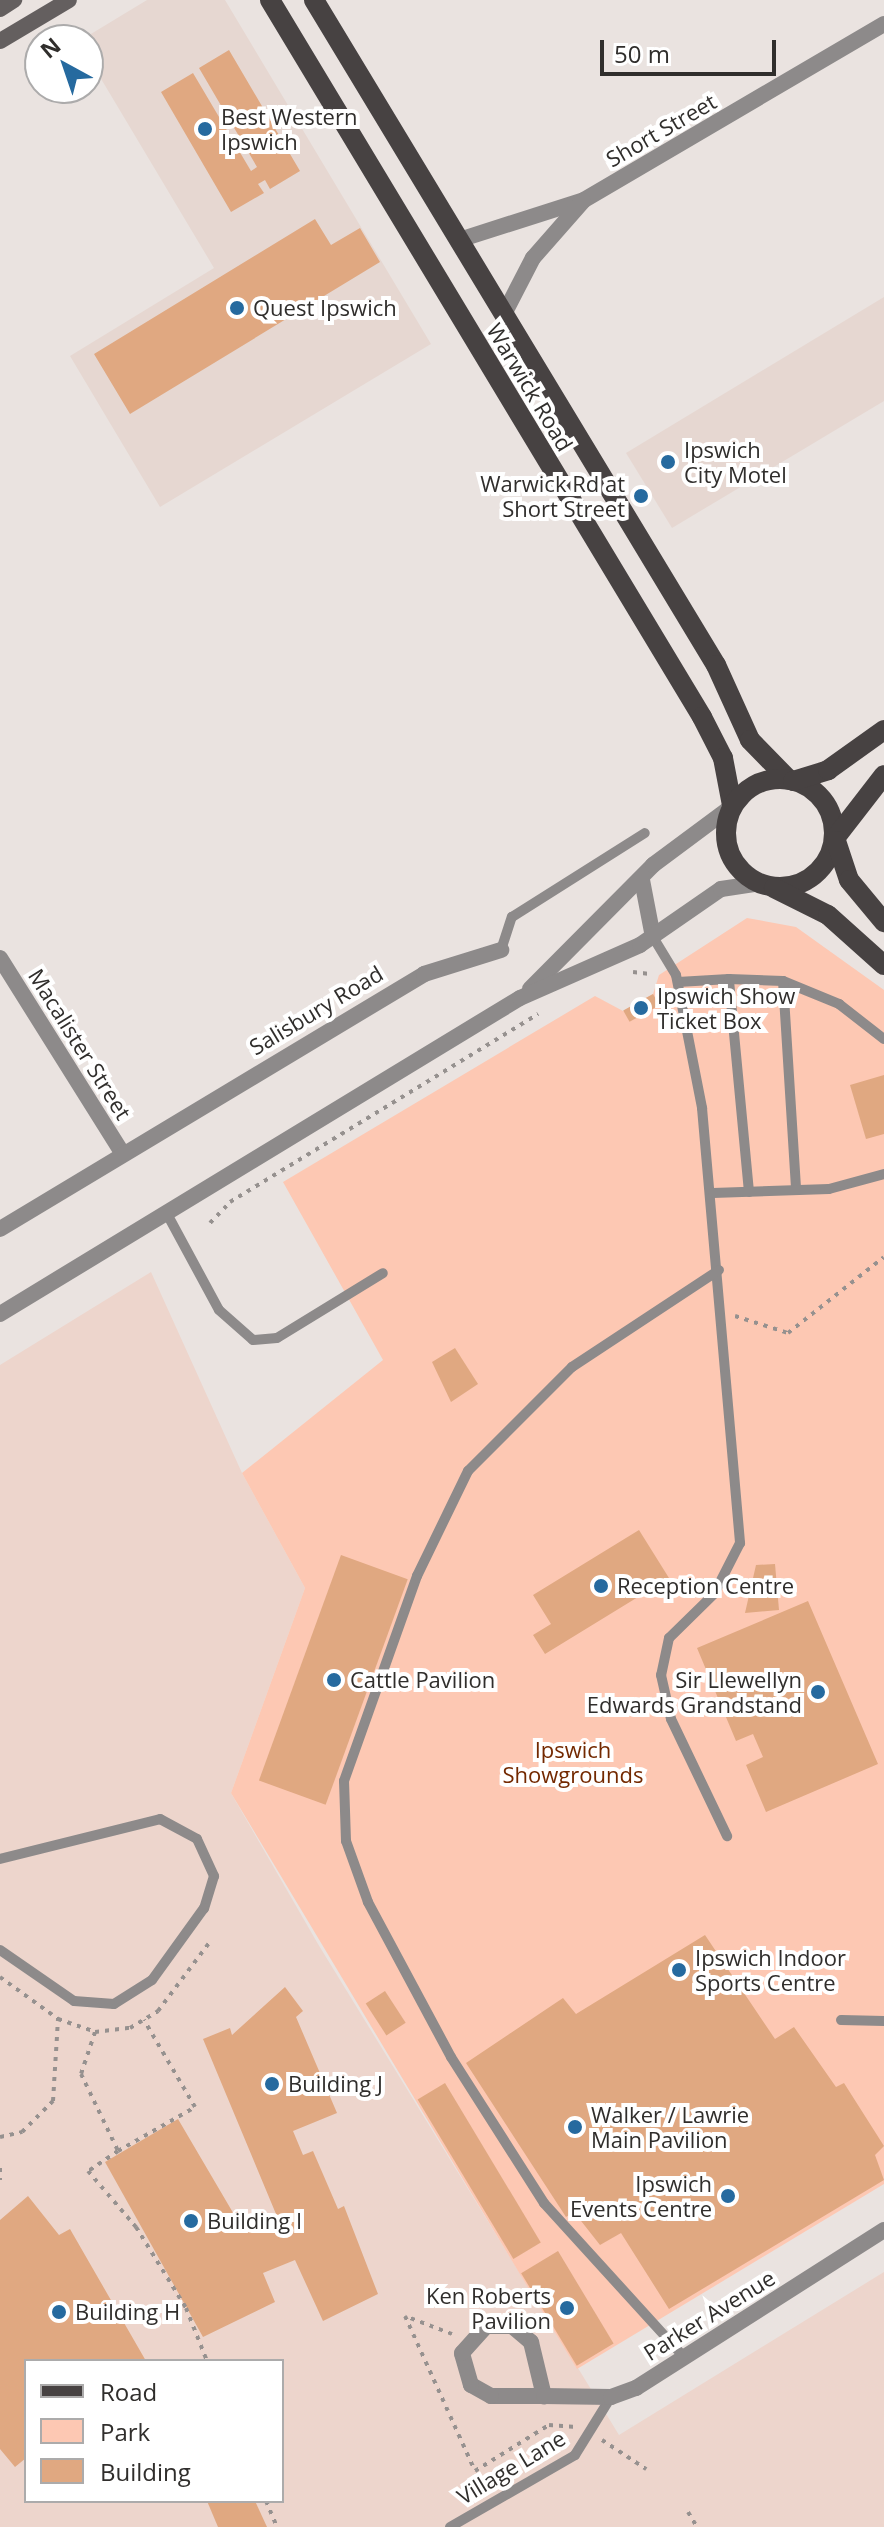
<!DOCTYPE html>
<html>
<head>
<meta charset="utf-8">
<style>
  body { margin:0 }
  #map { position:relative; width:884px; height:2527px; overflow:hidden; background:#eae3e0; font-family:"Open Sans",sans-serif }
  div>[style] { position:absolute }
  .built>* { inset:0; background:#e6d7d1 }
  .education>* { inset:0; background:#edd5cc }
  .green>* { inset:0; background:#fdc8b3 }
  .building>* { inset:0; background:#e0a881; transform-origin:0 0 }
  .path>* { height:4px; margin-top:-2px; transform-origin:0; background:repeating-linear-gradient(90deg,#96918f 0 4px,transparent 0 10px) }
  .service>* { height:10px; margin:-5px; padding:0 5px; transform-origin:5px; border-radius:5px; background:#8d8a8a }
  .minor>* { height:16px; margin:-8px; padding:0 8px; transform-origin:8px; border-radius:8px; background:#8d8a8a }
  .secondary>* { height:16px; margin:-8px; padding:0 8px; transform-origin:8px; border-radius:8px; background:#645f5f }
  .primary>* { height:20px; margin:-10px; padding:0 10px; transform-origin:10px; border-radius:10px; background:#474242 }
  .primary>.ring { margin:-10px; padding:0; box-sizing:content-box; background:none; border:20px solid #474242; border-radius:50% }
  .dots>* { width:22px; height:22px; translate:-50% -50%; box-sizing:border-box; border:4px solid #fff; border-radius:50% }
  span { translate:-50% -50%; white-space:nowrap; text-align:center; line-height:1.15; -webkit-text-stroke:8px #fff; paint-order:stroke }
  .poi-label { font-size:22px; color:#302e2c }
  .left { translate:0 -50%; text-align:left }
  .right { translate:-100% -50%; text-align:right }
  .street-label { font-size:22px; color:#302e2c }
  .park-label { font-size:22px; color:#732900 }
  .legend { position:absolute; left:24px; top:2359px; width:260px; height:144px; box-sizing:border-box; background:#fff; border:2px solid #acabab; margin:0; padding:10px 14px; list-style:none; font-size:24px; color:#302e2c }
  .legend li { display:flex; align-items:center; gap:16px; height:40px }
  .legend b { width:40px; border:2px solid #acabab }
  .north { position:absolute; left:24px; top:24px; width:80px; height:80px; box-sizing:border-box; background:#fff; border:2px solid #acabab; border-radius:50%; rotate:320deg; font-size:22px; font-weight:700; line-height:32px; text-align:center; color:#302e2c }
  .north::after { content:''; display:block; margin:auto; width:28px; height:36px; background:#266a9f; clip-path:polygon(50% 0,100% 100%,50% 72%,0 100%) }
  .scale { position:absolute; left:600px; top:40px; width:176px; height:36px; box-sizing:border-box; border:4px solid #302e2c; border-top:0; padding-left:10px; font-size:24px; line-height:28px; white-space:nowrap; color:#302e2c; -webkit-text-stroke:6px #fff; paint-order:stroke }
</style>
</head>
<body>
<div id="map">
  <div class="built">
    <div style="clip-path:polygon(147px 0,225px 0,431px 344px,160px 507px,70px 356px,214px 268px,88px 57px,88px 40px,81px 40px)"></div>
    <div style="clip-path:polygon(884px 297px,884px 401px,672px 528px,626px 453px)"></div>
  </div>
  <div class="education">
    <div style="clip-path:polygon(evenodd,151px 1272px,242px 1473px,305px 1588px,231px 1793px,318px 1944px,619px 2435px,884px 2272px,884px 2527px,0 2527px,0 1365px,151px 1272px,26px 2361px,282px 2361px,282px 2501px,26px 2501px,26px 2361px)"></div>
  </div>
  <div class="green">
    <div style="clip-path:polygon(747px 918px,796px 927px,884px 990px,884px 2184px,577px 2369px,231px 1793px,305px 1588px,242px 1473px,383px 1360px,283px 1182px,595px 996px,623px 1011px,653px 994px,659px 975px)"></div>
  </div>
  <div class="building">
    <div style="clip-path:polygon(229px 50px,300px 171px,270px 189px,265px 180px,258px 184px,264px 193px,231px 212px,161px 92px,193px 73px,251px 171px,257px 167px,199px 68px)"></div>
    <div style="clip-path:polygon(315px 219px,331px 245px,360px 228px,380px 262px,130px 414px,94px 354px)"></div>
    <div style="left:653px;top:994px;width:13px;height:34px;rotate:61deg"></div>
    <div style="clip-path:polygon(884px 1075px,884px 1134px,866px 1139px,850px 1085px)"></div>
    <div style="clip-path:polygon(455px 1348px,478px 1384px,451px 1402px,432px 1362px)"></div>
    <div style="clip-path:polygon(639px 1530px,669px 1578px,545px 1654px,533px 1635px,551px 1624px,533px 1595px)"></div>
    <div style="left:341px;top:1555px;width:71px;height:240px;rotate:20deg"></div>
    <div style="clip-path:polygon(775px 1564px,779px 1610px,745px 1613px,756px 1565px)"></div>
    <div style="clip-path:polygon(808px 1601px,878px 1764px,766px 1812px,746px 1765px,763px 1757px,753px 1734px,736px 1741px,697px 1648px)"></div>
    <div style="clip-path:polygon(705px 1935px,775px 2039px,794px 2027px,836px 2087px,844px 2083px,884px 2146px,875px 2155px,884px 2180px,669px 2309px,621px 2233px,600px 2245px,574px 2212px,566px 2217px,466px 2063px,563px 1998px,576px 2014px)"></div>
    <div style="clip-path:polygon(285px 1987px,303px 2011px,296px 2017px,337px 2113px,293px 2131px,303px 2155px,313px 2151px,338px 2209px,344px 2206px,378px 2294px,323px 2321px,295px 2260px,263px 2273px,275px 2302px,203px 2337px,105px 2162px,178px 2119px,242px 2228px,276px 2214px,203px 2039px,230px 2028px,232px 2035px)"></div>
    <div style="left:385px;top:1991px;width:38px;height:23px;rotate:57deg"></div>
    <div style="left:445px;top:2083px;width:186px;height:32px;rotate:59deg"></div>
    <div style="clip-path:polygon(28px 2196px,59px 2235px,70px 2229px,146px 2361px,26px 2361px,26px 2458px,15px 2467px,0 2449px,0 2220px)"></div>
    <div style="left:558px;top:2251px;width:108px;height:43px;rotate:59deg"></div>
    <div style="clip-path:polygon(207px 2501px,255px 2501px,267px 2527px,218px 2527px)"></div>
  </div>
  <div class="path">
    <div style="left:633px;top:972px;width:17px;rotate:7deg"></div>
    <div style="left:210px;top:1223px;width:29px;rotate:-46deg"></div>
    <div style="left:230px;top:1202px;width:361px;rotate:-31.4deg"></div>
    <div style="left:735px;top:1316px;width:56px;rotate:17.8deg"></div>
    <div style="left:788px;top:1333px;width:122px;rotate:-38.4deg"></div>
    <div style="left:0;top:1977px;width:72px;rotate:35.9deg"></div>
    <div style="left:58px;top:2019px;width:39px;rotate:19deg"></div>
    <div style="left:95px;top:2032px;width:35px;rotate:-7deg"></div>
    <div style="left:130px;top:2028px;width:33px;rotate:-31deg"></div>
    <div style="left:158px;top:2011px;width:85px;rotate:-53.1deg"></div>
    <div style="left:95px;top:2032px;width:44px;rotate:108.4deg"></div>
    <div style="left:81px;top:2074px;width:85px;rotate:64.3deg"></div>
    <div style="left:118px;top:2151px;width:89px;rotate:-29.7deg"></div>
    <div style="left:195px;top:2107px;width:101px;rotate:-120.4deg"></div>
    <div style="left:0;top:2137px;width:23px;rotate:-13deg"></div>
    <div style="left:22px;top:2132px;width:44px;rotate:-45deg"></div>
    <div style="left:53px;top:2101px;width:82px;rotate:-86.5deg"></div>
    <div style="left:118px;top:2151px;width:36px;rotate:146deg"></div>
    <div style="left:88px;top:2171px;width:74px;rotate:49.4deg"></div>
    <div style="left:136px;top:2227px;width:95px;rotate:58.3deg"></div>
    <div style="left:186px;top:2308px;width:57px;rotate:68.4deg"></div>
    <div style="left:0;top:2168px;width:12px;rotate:90deg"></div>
    <div style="left:452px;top:2334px;width:50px;rotate:-159deg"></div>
    <div style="left:405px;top:2316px;width:170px;rotate:65.7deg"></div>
    <div style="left:475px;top:2471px;width:87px;rotate:-31.9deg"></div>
    <div style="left:549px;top:2425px;width:27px;rotate:4deg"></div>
    <div style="left:602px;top:2440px;width:53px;rotate:33.4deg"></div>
    <div style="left:266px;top:2501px;width:28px;rotate:67deg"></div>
    <div style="left:688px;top:2512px;width:17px;rotate:59deg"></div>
  </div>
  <div class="service">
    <div style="left:653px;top:937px;width:44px;rotate:58.8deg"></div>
    <div style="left:676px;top:975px;width:136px;rotate:78.9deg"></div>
    <div style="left:702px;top:1108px;width:437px;rotate:85deg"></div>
    <div style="left:740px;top:1543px;width:57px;rotate:117deg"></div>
    <div style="left:714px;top:1594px;width:63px;rotate:135.6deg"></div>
    <div style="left:669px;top:1638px;width:38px;rotate:102deg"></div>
    <div style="left:661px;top:1675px;width:45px;rotate:77.2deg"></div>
    <div style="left:671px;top:1719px;width:130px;rotate:64.4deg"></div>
    <div style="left:501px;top:950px;width:35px;rotate:-72deg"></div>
    <div style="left:512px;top:917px;width:157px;rotate:-32.3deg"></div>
    <div style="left:783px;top:981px;width:61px;rotate:22.3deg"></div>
    <div style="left:839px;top:1004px;width:57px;rotate:37.9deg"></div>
    <div style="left:678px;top:982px;width:51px;rotate:-3.4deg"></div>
    <div style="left:749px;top:1192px;width:214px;rotate:-95.4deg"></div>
    <div style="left:729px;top:979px;width:54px;rotate:2.1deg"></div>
    <div style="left:783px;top:981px;width:209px;rotate:86.4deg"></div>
    <div style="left:713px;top:1193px;width:116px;rotate:-2deg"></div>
    <div style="left:829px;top:1189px;width:57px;rotate:-15.3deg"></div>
    <div style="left:166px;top:1212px;width:111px;rotate:61.6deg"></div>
    <div style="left:219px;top:1310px;width:45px;rotate:41.4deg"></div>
    <div style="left:253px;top:1340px;width:24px;rotate:-5deg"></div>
    <div style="left:277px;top:1338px;width:124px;rotate:-31.5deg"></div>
    <div style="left:0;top:1859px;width:165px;rotate:-14deg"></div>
    <div style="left:160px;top:1819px;width:42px;rotate:28.4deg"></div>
    <div style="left:197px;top:1839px;width:41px;rotate:65.3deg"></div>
    <div style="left:214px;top:1876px;width:34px;rotate:107deg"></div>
    <div style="left:204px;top:1908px;width:89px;rotate:125.8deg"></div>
    <div style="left:152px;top:1980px;width:45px;rotate:147.7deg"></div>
    <div style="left:114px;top:2004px;width:40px;rotate:-175.7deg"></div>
    <div style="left:74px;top:2001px;width:90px;rotate:-145.4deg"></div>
    <div style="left:841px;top:2020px;width:43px;rotate:1.3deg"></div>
    <div style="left:684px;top:2357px;width:208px;rotate:-132.3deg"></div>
    <div style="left:544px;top:2203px;width:173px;rotate:-122.5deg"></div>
    <div style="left:451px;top:2057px;width:176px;rotate:-118.2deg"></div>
    <div style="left:368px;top:1902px;width:65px;rotate:-109.8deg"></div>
    <div style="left:346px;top:1841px;width:60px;rotate:-91.9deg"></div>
    <div style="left:344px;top:1781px;width:218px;rotate:-70.4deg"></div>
    <div style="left:417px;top:1576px;width:117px;rotate:-64.1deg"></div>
    <div style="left:468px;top:1471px;width:147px;rotate:-45deg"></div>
    <div style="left:572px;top:1367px;width:176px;rotate:-33.4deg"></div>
    <div style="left:450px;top:2527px;width:144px;rotate:-29.9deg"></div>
    <div style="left:575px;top:2455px;width:68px;rotate:-58.2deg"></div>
  </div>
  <div class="minor">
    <div style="left:459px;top:240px;width:131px;rotate:-17.7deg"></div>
    <div style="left:584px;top:200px;width:348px;rotate:-30.4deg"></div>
    <div style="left:503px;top:316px;width:65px;rotate:-62.7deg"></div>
    <div style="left:533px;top:258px;width:76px;rotate:-48.7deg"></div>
    <div style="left:642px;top:880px;width:58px;rotate:79.1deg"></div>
    <div style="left:0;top:958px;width:231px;rotate:57.9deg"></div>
    <div style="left:530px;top:989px;width:175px;rotate:-45.2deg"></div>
    <div style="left:653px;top:865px;width:97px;rotate:-36.6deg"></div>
    <div style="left:0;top:1229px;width:495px;rotate:-31deg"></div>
    <div style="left:424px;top:974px;width:81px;rotate:-17.3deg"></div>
    <div style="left:0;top:1314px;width:608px;rotate:-31.29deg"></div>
    <div style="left:520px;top:998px;width:131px;rotate:-23.8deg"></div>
    <div style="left:640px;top:945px;width:98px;rotate:-34.7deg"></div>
    <div style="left:721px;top:889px;width:40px;rotate:-8.5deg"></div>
    <div style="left:486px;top:2326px;width:26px"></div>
    <div style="left:512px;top:2326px;width:25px;rotate:40deg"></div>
    <div style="left:531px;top:2342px;width:56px;rotate:76.5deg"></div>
    <div style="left:544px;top:2396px;width:53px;rotate:180deg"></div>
    <div style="left:491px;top:2396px;width:23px;rotate:-151deg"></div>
    <div style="left:471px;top:2385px;width:33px;rotate:-106deg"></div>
    <div style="left:462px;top:2353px;width:36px;rotate:-48deg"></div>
    <div style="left:544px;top:2396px;width:67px;rotate:0.9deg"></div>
    <div style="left:611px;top:2397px;width:27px;rotate:-20deg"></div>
    <div style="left:636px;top:2388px;width:294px;rotate:-32.5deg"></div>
  </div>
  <div class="secondary">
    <div style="left:0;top:9px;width:17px;rotate:-33deg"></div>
    <div style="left:0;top:41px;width:80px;rotate:-30.7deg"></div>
  </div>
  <div class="primary">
    <div style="left:270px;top:0;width:837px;rotate:58.93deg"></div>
    <div style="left:702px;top:717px;width:46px;rotate:62.9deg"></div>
    <div style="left:723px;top:758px;width:48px;rotate:79.2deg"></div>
    <div style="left:314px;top:0;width:777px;rotate:58.85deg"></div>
    <div style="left:716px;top:665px;width:82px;rotate:65.6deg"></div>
    <div style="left:750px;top:740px;width:56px;rotate:45.7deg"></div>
    <div class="ring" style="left:726px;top:779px;width:88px;height:88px"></div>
    <div style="left:793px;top:781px;width:37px;rotate:-17deg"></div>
    <div style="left:828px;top:770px;width:69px;rotate:-35.5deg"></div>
    <div style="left:836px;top:837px;width:78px;rotate:-52.3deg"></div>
    <div style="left:836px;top:841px;width:41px;rotate:71.6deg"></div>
    <div style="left:849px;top:880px;width:55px;rotate:50.2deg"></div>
    <div style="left:774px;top:888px;width:60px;rotate:26.6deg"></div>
    <div style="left:828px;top:915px;width:75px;rotate:41.8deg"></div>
  </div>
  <div class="dots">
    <div style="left:205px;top:129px;background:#266a9f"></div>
    <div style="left:237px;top:308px;background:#266a9f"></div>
    <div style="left:668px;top:462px;background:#266a9f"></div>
    <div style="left:641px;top:496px;background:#266a9f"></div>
    <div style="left:641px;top:1008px;background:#266a9f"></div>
    <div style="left:601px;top:1586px;background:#266a9f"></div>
    <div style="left:334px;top:1680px;background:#266a9f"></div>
    <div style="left:818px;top:1692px;background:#266a9f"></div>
    <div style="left:679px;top:1970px;background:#266a9f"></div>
    <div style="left:272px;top:2084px;background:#266a9f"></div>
    <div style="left:575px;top:2127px;background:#266a9f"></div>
    <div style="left:728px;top:2196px;background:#266a9f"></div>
    <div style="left:191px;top:2221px;background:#266a9f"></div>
    <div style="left:567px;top:2308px;background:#266a9f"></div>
    <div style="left:59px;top:2312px;background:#266a9f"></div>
  </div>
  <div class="poi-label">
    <span class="left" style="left:221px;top:129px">Best Western<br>Ipswich</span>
    <span class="left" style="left:253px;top:308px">Quest Ipswich</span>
    <span class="left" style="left:684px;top:462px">Ipswich<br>City Motel</span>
    <span class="right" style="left:625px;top:496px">Warwick Rd at<br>Short Street</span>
    <span class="left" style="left:657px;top:1008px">Ipswich Show<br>Ticket Box</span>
    <span class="left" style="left:617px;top:1586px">Reception Centre</span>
    <span class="right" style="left:802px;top:1692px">Sir Llewellyn<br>Edwards Grandstand</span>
    <span class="left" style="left:350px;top:1680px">Cattle Pavilion</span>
    <span class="left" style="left:695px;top:1970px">Ipswich Indoor<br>Sports Centre</span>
    <span class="left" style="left:288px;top:2084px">Building J</span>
    <span class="left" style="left:591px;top:2127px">Walker / Lawrie<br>Main Pavilion</span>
    <span class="right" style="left:712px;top:2196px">Ipswich<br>Events Centre</span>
    <span class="left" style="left:207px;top:2221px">Building I</span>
    <span class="right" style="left:551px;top:2308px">Ken Roberts<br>Pavilion</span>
    <span class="left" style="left:75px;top:2312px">Building H</span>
  </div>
  <div class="street-label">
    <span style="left:661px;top:130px;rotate:-30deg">Short Street</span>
    <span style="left:530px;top:387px;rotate:59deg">Warwick Road</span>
    <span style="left:316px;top:1010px;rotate:-31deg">Salisbury Road</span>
    <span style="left:80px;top:1044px;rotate:58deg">Macalister Street</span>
    <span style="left:709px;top:2315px;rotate:-32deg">Parker Avenue</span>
    <span style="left:511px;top:2467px;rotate:-31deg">Village Lane</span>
  </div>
  <div class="park-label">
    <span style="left:573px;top:1762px">Ipswich<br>Showgrounds</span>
  </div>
  <ul class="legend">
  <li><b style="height:10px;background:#474242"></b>Road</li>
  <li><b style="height:22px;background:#fdc8b3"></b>Park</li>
  <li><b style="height:22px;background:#e0a881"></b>Building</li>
  </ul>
  <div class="north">N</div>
  <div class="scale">50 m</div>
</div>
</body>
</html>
